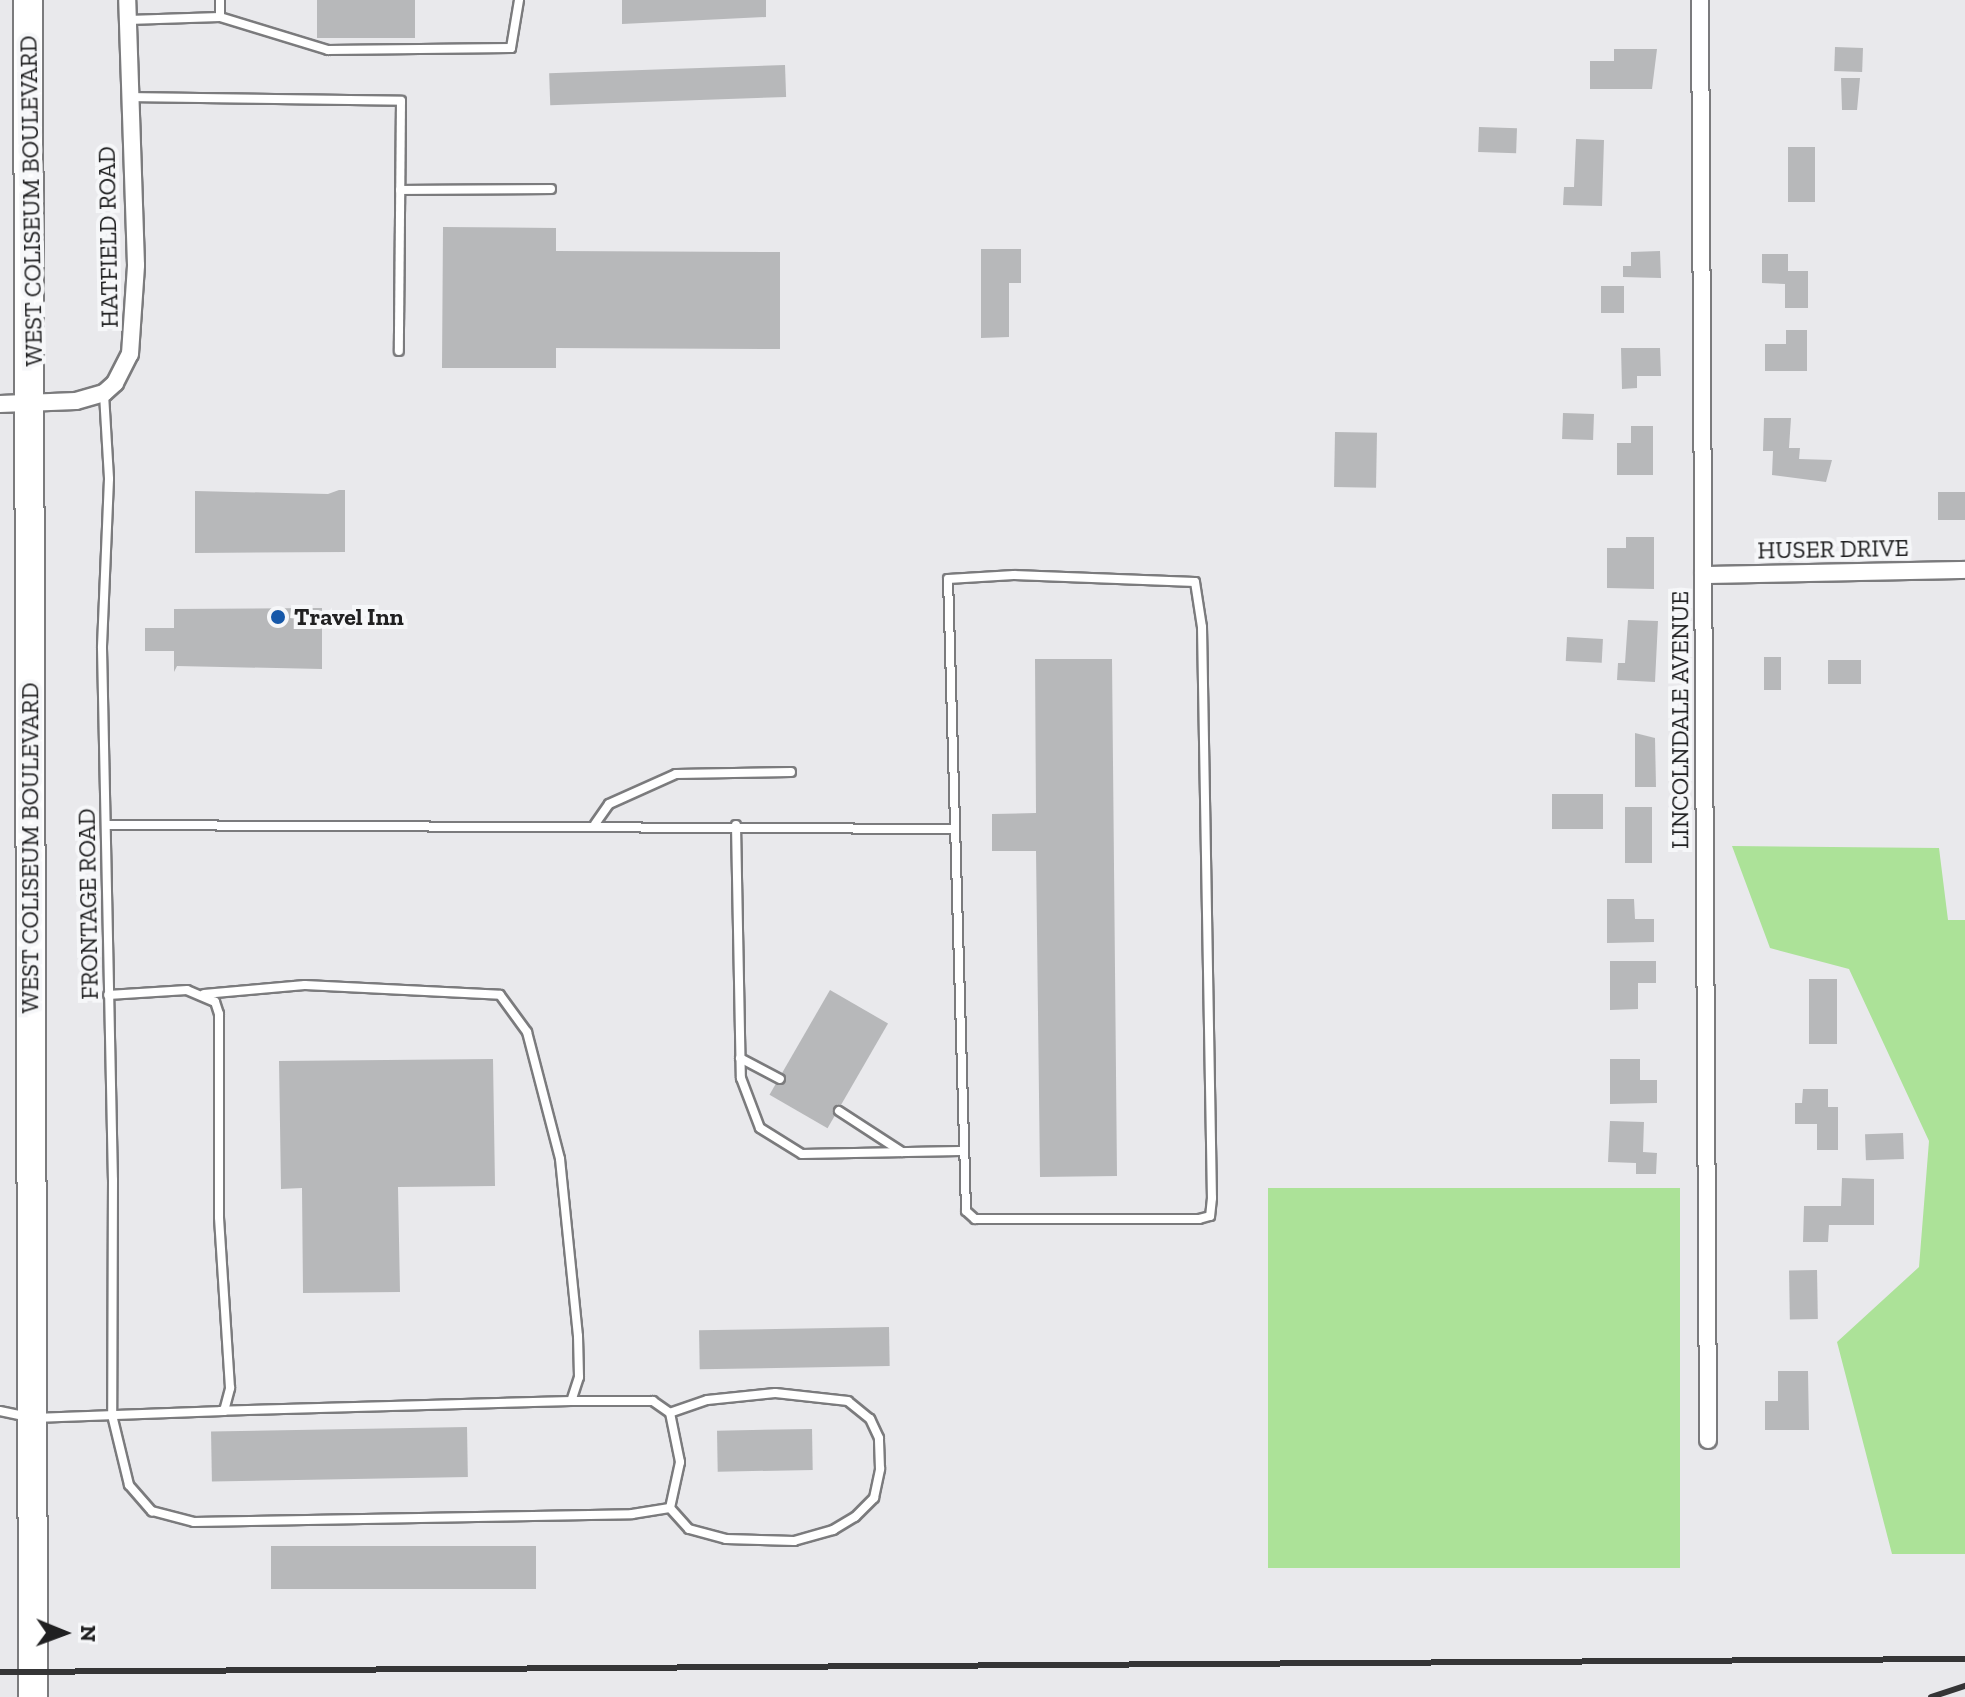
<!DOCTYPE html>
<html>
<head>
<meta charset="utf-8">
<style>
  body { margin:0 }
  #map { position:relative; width:1965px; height:1697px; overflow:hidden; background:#e9e9ec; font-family:"Zilla Slab",serif }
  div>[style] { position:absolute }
  .green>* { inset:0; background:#ace298; transform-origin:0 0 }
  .building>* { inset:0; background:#b7b8ba; transform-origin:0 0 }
  .roads { filter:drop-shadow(2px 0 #7b7b7d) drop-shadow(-2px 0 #7b7b7d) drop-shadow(0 2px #7b7b7d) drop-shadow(0 -2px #7b7b7d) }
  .service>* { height:8px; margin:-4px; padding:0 4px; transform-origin:4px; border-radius:4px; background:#fff }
  .minor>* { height:16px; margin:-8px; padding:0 8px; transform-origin:8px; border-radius:8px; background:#fff }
  .trunk>* { height:28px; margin:-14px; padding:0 14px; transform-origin:14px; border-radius:14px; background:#fff }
  .rail>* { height:6px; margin:-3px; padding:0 3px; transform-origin:3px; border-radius:3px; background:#353536 }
  .dots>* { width:22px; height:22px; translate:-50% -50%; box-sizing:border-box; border:4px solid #f6f7f9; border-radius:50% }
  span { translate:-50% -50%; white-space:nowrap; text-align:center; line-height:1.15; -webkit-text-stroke:8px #f6f7f9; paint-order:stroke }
  .street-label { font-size:24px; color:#202021 }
  .poi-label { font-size:24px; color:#202021; font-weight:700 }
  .left { translate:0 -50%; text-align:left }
  .north { position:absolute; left:24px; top:1593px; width:80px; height:80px; -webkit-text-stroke:6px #f6f7f9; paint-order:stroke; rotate:91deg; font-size:22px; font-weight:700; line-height:32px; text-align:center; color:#202021 }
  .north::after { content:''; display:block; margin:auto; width:28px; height:36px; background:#202021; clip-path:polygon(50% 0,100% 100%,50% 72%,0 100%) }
</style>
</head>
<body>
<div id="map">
  <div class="green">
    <div style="clip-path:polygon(1732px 846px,1939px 848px,1948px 920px,1965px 920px,1965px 1554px,1892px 1554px,1837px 1342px,1919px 1267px,1929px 1141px,1849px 969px,1770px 948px)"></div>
    <div style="left:1680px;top:1188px;width:380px;height:412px;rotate:90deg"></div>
  </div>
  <div class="building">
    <div style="left:317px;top:0;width:98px;height:38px"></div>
    <div style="clip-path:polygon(622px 0,766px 0,766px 17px,622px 24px)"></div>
    <div style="left:1835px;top:47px;width:28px;height:24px;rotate:2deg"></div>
    <div style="clip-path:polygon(1614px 49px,1657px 49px,1652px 89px,1590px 89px,1590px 61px,1614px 61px)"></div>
    <div style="left:785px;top:65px;width:32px;height:236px;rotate:88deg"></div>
    <div style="clip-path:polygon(1841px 78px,1860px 78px,1857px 110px,1842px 110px)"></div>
    <div style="left:1479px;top:127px;width:38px;height:25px;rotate:2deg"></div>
    <div style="clip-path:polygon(1576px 139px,1604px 140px,1602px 206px,1563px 205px,1564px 187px,1574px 187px)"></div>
    <div style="left:1788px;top:147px;width:27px;height:55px"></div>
    <div style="clip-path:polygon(443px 227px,556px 228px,556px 251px,780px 252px,780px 349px,556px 348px,556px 368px,442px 368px)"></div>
    <div style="clip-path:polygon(981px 249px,1021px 249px,1021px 283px,1009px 283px,1009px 337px,981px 338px)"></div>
    <div style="clip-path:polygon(1660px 251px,1661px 278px,1623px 277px,1623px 266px,1631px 266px,1631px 252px)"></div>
    <div style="clip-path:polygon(1762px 254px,1788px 254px,1788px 271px,1808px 271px,1808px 308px,1785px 308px,1785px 284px,1762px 283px)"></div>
    <div style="left:1601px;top:286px;width:23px;height:27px"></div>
    <div style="clip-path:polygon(1786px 330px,1807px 330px,1807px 371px,1765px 371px,1765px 344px,1786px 344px)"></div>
    <div style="clip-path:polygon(1621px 348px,1660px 348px,1661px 376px,1637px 376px,1637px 388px,1622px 389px)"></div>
    <div style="left:1563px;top:413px;width:31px;height:26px;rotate:2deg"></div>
    <div style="clip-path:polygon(1764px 418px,1791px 418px,1789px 448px,1800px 448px,1799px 459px,1832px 460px,1826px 482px,1772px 475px,1773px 451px,1763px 451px)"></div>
    <div style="clip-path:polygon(1631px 426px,1653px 426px,1653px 475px,1617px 475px,1617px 443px,1631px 443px)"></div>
    <div style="left:1335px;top:432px;width:42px;height:55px;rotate:1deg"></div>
    <div style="clip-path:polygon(339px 490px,345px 490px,345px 552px,195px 553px,195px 491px,328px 494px)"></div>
    <div style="left:1965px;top:492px;width:28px;height:27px;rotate:90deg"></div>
    <div style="clip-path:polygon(1626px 537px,1654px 537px,1654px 589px,1607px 588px,1607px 548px,1626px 548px)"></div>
    <div style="clip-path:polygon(318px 608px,322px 608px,322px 669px,177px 666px,174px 672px,174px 651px,145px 651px,145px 628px,174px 628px,174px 609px)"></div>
    <div style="clip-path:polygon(1628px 620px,1658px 621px,1655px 682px,1617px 680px,1618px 663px,1625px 663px)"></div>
    <div style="left:1567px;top:637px;width:36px;height:24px;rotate:3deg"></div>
    <div style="left:1764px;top:657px;width:17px;height:33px"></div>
    <div style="clip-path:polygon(1035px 659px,1112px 659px,1117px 1176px,1040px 1177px,1036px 851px,992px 851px,992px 814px,1036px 813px)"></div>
    <div style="left:1828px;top:660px;width:33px;height:24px"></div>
    <div style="clip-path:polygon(1635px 733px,1655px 738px,1656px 787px,1635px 787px)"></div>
    <div style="left:1552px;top:794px;width:51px;height:35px"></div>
    <div style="left:1625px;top:807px;width:27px;height:56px"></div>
    <div style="clip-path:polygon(1607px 899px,1634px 899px,1635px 919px,1654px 919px,1654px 942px,1607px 943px)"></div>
    <div style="clip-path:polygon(1610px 961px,1656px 961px,1656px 983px,1638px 983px,1638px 1009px,1610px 1010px)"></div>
    <div style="left:1809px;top:979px;width:28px;height:65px"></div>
    <div style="left:830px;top:990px;width:67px;height:121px;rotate:30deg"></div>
    <div style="clip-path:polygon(493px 1059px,495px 1186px,398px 1187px,400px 1292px,303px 1293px,302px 1188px,281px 1189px,279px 1061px)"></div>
    <div style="clip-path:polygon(1610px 1059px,1640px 1059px,1640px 1080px,1657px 1080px,1657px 1103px,1610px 1104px)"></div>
    <div style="clip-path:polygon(1803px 1089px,1828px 1089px,1828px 1107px,1838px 1107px,1838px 1150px,1817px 1150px,1817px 1124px,1795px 1124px,1795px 1103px,1802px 1103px)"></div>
    <div style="clip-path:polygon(1610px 1121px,1644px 1122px,1643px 1152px,1657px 1153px,1656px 1174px,1636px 1174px,1636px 1163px,1608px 1162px)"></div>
    <div style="left:1903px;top:1133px;width:26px;height:38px;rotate:88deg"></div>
    <div style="clip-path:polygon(1842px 1178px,1874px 1179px,1874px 1225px,1829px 1225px,1828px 1242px,1803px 1242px,1804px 1206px,1841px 1206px)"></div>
    <div style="left:1817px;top:1270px;width:49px;height:28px;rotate:89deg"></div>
    <div style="left:889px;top:1327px;width:39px;height:190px;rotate:89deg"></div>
    <div style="clip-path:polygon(1778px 1371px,1808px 1371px,1809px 1430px,1765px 1430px,1765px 1401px,1778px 1401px)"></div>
    <div style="left:467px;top:1427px;width:50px;height:256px;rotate:89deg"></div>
    <div style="left:812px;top:1429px;width:41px;height:95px;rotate:89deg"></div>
    <div style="left:536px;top:1546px;width:43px;height:265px;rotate:90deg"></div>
  </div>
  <div class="roads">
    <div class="service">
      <div style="left:220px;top:17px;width:17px;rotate:-90deg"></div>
      <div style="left:128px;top:20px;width:92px;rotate:-1.9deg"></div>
      <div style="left:220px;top:17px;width:113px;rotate:17deg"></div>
      <div style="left:328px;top:50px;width:183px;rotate:-0.6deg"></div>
      <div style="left:511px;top:48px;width:49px;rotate:-80.5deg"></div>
      <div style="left:130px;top:97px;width:271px;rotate:0.8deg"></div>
      <div style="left:401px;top:101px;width:250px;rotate:90.5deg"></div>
      <div style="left:400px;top:190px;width:151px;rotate:-0.4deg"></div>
      <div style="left:104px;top:394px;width:85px;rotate:86.6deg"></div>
      <div style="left:109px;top:479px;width:169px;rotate:92.4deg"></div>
      <div style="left:102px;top:648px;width:532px;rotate:88.82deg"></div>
      <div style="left:113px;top:1180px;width:235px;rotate:90.2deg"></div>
      <div style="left:112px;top:1415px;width:72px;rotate:76.3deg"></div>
      <div style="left:129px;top:1485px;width:35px;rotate:49deg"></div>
      <div style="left:152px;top:1511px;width:43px;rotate:14.7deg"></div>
      <div style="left:194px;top:1522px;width:438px;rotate:-1deg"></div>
      <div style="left:632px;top:1514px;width:38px;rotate:-9deg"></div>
      <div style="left:670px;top:1508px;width:47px;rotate:-77.7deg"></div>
      <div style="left:680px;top:1462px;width:50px;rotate:-101.5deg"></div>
      <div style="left:670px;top:1413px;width:21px;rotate:-145deg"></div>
      <div style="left:653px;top:1401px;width:82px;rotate:180deg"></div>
      <div style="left:1014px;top:575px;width:181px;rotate:2.2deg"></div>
      <div style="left:1195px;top:582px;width:46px;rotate:81.2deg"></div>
      <div style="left:1202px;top:627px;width:571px;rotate:89deg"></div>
      <div style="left:1212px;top:1198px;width:18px;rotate:96deg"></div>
      <div style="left:1210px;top:1216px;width:11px;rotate:165deg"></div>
      <div style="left:1199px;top:1219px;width:224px;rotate:180deg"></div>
      <div style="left:975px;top:1219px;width:12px;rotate:-138deg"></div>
      <div style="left:966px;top:1211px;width:632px;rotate:-91.63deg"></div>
      <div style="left:948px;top:579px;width:66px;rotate:-3.5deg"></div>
      <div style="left:595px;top:824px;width:24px;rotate:-55deg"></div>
      <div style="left:609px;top:804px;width:73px;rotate:-24.1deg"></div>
      <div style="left:676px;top:774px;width:115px;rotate:-1deg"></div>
      <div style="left:108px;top:825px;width:843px;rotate:0.27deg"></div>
      <div style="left:736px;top:825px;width:253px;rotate:88.9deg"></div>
      <div style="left:741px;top:1078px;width:53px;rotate:69.2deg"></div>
      <div style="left:760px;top:1128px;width:49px;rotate:31.8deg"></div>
      <div style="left:802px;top:1154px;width:158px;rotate:-1.1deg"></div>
      <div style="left:204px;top:994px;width:101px;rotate:-5.1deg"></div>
      <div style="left:305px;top:985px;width:195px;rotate:2.9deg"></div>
      <div style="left:500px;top:995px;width:46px;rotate:53.9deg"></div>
      <div style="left:527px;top:1032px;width:131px;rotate:75.4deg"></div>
      <div style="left:560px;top:1159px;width:178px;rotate:84.2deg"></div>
      <div style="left:578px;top:1336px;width:41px;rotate:88.6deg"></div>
      <div style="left:579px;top:1377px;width:25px;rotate:108deg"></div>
      <div style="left:571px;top:1401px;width:350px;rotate:178.4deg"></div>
      <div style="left:740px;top:1058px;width:45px;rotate:27.7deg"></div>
      <div style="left:839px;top:1111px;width:75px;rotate:33.1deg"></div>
      <div style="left:0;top:1411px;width:35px;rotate:12deg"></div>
      <div style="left:34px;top:1418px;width:190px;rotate:-2.1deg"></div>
      <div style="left:224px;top:1411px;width:24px;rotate:-75deg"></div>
      <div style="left:230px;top:1388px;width:171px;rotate:-93.7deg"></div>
      <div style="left:219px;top:1217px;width:203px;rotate:-90deg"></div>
      <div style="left:219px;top:1014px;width:13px;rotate:-108deg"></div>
      <div style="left:215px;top:1002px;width:30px;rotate:-157deg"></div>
      <div style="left:187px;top:990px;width:79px;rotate:176.4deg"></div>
      <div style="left:670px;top:1508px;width:28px;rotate:48deg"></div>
      <div style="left:689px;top:1529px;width:38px;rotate:15deg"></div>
      <div style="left:726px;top:1539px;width:68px;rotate:1.7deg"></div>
      <div style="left:794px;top:1541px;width:41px;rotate:-15.8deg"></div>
      <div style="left:833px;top:1530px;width:26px;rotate:-31deg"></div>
      <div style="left:855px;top:1517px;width:27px;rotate:-45deg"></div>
      <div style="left:874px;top:1498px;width:30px;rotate:-78deg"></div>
      <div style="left:880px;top:1469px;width:31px;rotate:-92deg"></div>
      <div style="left:879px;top:1438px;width:21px;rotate:-115deg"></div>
      <div style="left:870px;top:1419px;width:28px;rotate:-141deg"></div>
      <div style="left:848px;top:1401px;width:73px;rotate:-173.7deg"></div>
      <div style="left:775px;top:1393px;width:68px;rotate:174.1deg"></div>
      <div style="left:707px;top:1400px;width:39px;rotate:161deg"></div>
    </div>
    <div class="minor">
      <div style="left:1700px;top:0;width:1440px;rotate:89.68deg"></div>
      <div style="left:0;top:404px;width:76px;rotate:-2.3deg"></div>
      <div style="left:76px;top:401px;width:29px;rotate:-16deg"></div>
      <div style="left:104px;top:393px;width:15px;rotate:-42deg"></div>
      <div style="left:115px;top:383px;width:33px;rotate:-63deg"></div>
      <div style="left:130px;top:354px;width:89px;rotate:-86.1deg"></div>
      <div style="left:136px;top:265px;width:265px;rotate:-91.9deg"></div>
      <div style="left:1703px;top:575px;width:262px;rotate:-1.1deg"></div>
    </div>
    <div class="trunk">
      <div style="left:28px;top:0;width:1697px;rotate:89.83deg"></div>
    </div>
  </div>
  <div class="rail">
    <div style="left:0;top:1672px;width:1965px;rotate:-0.38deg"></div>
    <div style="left:1931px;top:1697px;width:36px;rotate:-18deg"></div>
  </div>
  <div class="dots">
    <div style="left:278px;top:617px;background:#1658a9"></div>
  </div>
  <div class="street-label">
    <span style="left:31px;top:201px;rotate:-91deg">WEST COLISEUM BOULEVARD</span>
    <span style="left:108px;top:237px;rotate:-91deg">HATFIELD ROAD</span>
    <span style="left:1833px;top:549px;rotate:-1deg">HUSER DRIVE</span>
    <span style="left:1680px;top:720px;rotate:-90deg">LINCOLNDALE AVENUE</span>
    <span style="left:30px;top:848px;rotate:-90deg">WEST COLISEUM BOULEVARD</span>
    <span style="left:88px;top:904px;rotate:-91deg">FRONTAGE ROAD</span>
  </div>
  <div class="poi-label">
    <span class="left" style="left:294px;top:617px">Travel Inn</span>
  </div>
  <div class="north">N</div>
</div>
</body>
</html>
